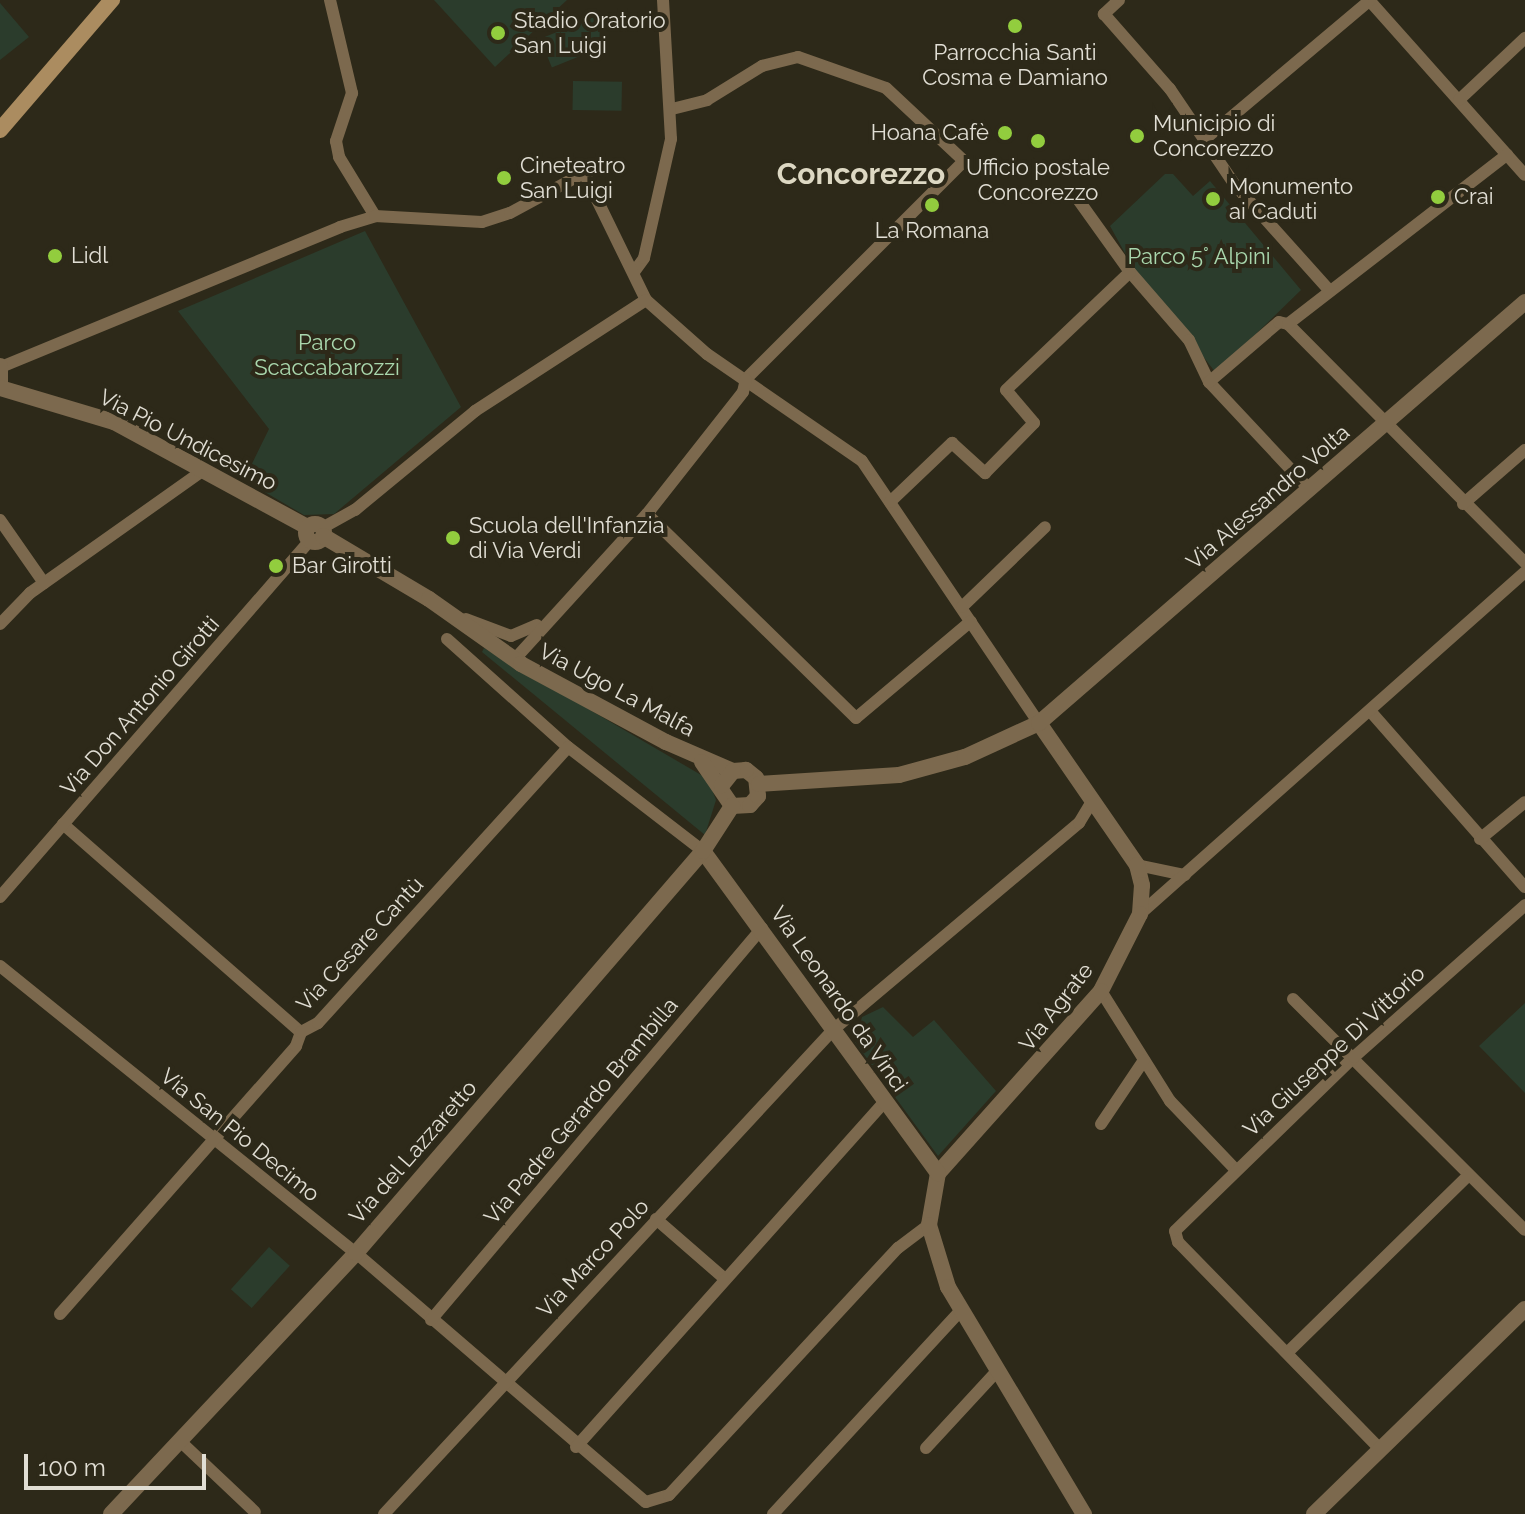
<!DOCTYPE html>
<html>
<head>
<meta charset="utf-8">
<style>
  body { margin:0 }
  #map { position:relative; width:1525px; height:1514px; overflow:hidden; background:#2d2919; font-family:Raleway,sans-serif }
  div>[style] { position:absolute }
  .green>* { inset:0; background:#2b3c2c; transform-origin:0 0 }
  .minor>* { height:12px; margin:-6px; padding:0 6px; transform-origin:6px; border-radius:6px; background:#7c694e }
  .tertiary>* { height:16px; margin:-8px; padding:0 8px; transform-origin:8px; border-radius:8px; background:#7c694e }
  .tertiary>.ring { margin:-8px; padding:0; box-sizing:content-box; background:none; border:16px solid #7c694e; border-radius:50% }
  .secondary>* { height:16px; margin:-8px; padding:0 8px; transform-origin:8px; border-radius:8px; background:#ab8c60 }
  .dots>* { width:22px; height:22px; translate:-50% -50%; box-sizing:border-box; border:4px solid #2d2919; border-radius:50% }
  span { translate:-50% -50%; white-space:nowrap; text-align:center; line-height:1.15; -webkit-text-stroke:8px #2d2919; paint-order:stroke }
  .poi-label { font-size:22px; color:#e1ded4 }
  .left { translate:0 -50%; text-align:left }
  .right { translate:-100% -50%; text-align:right }
  .park-label { font-size:22px; color:#a9d7ad }
  .street-label { font-size:22px; color:#e1ded4 }
  .district-label { font-size:30px; color:#ddd8c3; font-weight:700 }
  .scale { position:absolute; left:24px; top:1454px; width:182px; height:36px; box-sizing:border-box; border:4px solid #e1ded4; border-top:0; padding-left:10px; font-size:24px; line-height:28px; white-space:nowrap; color:#e1ded4; -webkit-text-stroke:6px #2d2919; paint-order:stroke }
</style>
</head>
<body>
<div id="map">
  <div class="green">
    <div style="clip-path:polygon(434px 0,567px 0,495px 67px)"></div>
    <div style="clip-path:polygon(0 3px,29px 37px,0 60px)"></div>
    <div style="left:594px;top:17px;width:31px;height:58px;rotate:68deg"></div>
    <div style="left:573px;top:81px;width:49px;height:29px;rotate:1deg"></div>
    <div style="clip-path:polygon(1165px 174px,1173px 174px,1193px 196px,1210px 181px,1301px 290px,1216px 373px,1132px 266px,1110px 226px)"></div>
    <div style="clip-path:polygon(365px 231px,461px 407px,334px 514px,304px 515px,244px 480px,269px 429px,178px 311px)"></div>
    <div style="clip-path:polygon(484px 648px,708px 779px,716px 800px,705px 835px,482px 652px)"></div>
    <div style="clip-path:polygon(1525px 1003px,1525px 1093px,1479px 1046px)"></div>
    <div style="clip-path:polygon(883px 1007px,913px 1037px,934px 1020px,996px 1091px,938px 1156px,855px 1042px,862px 1017px)"></div>
    <div style="left:269px;top:1247px;width:28px;height:57px;rotate:42deg"></div>
  </div>
  <div class="minor">
    <div style="left:330px;top:0;width:96px;rotate:76.7deg"></div>
    <div style="left:352px;top:93px;width:51px;rotate:108.4deg"></div>
    <div style="left:336px;top:141px;width:16px;rotate:79deg"></div>
    <div style="left:339px;top:157px;width:69px;rotate:58.6deg"></div>
    <div style="left:1119px;top:0;width:21px;rotate:137deg"></div>
    <div style="left:1104px;top:14px;width:100px;rotate:48.7deg"></div>
    <div style="left:1170px;top:89px;width:116px;rotate:55.9deg"></div>
    <div style="left:1235px;top:185px;width:140px;rotate:48.2deg"></div>
    <div style="left:1369px;top:0;width:234px;rotate:48.3deg"></div>
    <div style="left:1459px;top:100px;width:91px;rotate:-43.2deg"></div>
    <div style="left:672px;top:109px;width:36px;rotate:-14deg"></div>
    <div style="left:707px;top:100px;width:65px;rotate:-31.7deg"></div>
    <div style="left:762px;top:66px;width:37px;rotate:-14deg"></div>
    <div style="left:798px;top:57px;width:93px;rotate:19.4deg"></div>
    <div style="left:886px;top:88px;width:107px;rotate:43.1deg"></div>
    <div style="left:964px;top:161px;width:308px;rotate:135deg"></div>
    <div style="left:1204px;top:140px;width:217px;rotate:-40.1deg"></div>
    <div style="left:1077px;top:198px;width:91px;rotate:54.4deg"></div>
    <div style="left:1130px;top:272px;width:90px;rotate:49.1deg"></div>
    <div style="left:1189px;top:340px;width:47px;rotate:64.5deg"></div>
    <div style="left:1209px;top:382px;width:148px;rotate:46.9deg"></div>
    <div style="left:634px;top:272px;width:17px;rotate:-54deg"></div>
    <div style="left:644px;top:258px;width:122px;rotate:-77.2deg"></div>
    <div style="left:671px;top:139px;width:139px;rotate:-93.3deg"></div>
    <div style="left:1288px;top:324px;width:337px;rotate:45.2deg"></div>
    <div style="left:1px;top:367px;width:367px;rotate:-22.4deg"></div>
    <div style="left:340px;top:227px;width:37px;rotate:-17deg"></div>
    <div style="left:375px;top:216px;width:107px;rotate:3.2deg"></div>
    <div style="left:482px;top:222px;width:29px;rotate:-18deg"></div>
    <div style="left:510px;top:213px;width:84px;rotate:-28.4deg"></div>
    <div style="left:584px;top:173px;width:141px;rotate:64deg"></div>
    <div style="left:646px;top:300px;width:81px;rotate:41.5deg"></div>
    <div style="left:707px;top:354px;width:188px;rotate:34.6deg"></div>
    <div style="left:862px;top:461px;width:316px;rotate:56deg"></div>
    <div style="left:1209px;top:382px;width:92px;rotate:-40.6deg"></div>
    <div style="left:1279px;top:322px;width:9px;rotate:13deg"></div>
    <div style="left:1288px;top:324px;width:277px;rotate:-37.7deg"></div>
    <div style="left:890px;top:502px;width:86px;rotate:-43.6deg"></div>
    <div style="left:952px;top:443px;width:45px;rotate:42.3deg"></div>
    <div style="left:985px;top:473px;width:70px;rotate:-45.6deg"></div>
    <div style="left:1034px;top:423px;width:43px;rotate:-130.3deg"></div>
    <div style="left:1006px;top:390px;width:171px;rotate:-43.6deg"></div>
    <div style="left:1463px;top:504px;width:82px;rotate:-41.1deg"></div>
    <div style="left:647px;top:514px;width:292px;rotate:44.3deg"></div>
    <div style="left:856px;top:718px;width:150px;rotate:-40.1deg"></div>
    <div style="left:0;top:520px;width:77px;rotate:55.1deg"></div>
    <div style="left:322px;top:528px;width:38px;rotate:-29deg"></div>
    <div style="left:355px;top:510px;width:156px;rotate:-39.5deg"></div>
    <div style="left:475px;top:411px;width:204px;rotate:-33deg"></div>
    <div style="left:962px;top:607px;width:115px;rotate:-43.9deg"></div>
    <div style="left:466px;top:619px;width:48px;rotate:20.7deg"></div>
    <div style="left:511px;top:636px;width:28px;rotate:-23deg"></div>
    <div style="left:0;top:624px;width:43px;rotate:-45.9deg"></div>
    <div style="left:30px;top:593px;width:213px;rotate:-35.3deg"></div>
    <div style="left:447px;top:639px;width:162px;rotate:41.8deg"></div>
    <div style="left:568px;top:747px;width:170px;rotate:37.6deg"></div>
    <div style="left:514px;top:660px;width:197px;rotate:-47.7deg"></div>
    <div style="left:647px;top:514px;width:155px;rotate:-51.8deg"></div>
    <div style="left:743px;top:392px;width:13px;rotate:-77deg"></div>
    <div style="left:1371px;top:712px;width:233px;rotate:48.7deg"></div>
    <div style="left:63px;top:824px;width:316px;rotate:41.2deg"></div>
    <div style="left:1480px;top:839px;width:58px;rotate:-39.4deg"></div>
    <div style="left:1137px;top:865px;width:49px;rotate:11.8deg"></div>
    <div style="left:0;top:897px;width:472px;rotate:-49deg"></div>
    <div style="left:1140px;top:914px;width:515px;rotate:-41.62deg"></div>
    <div style="left:0;top:966px;width:457px;rotate:38.9deg"></div>
    <div style="left:356px;top:1253px;width:382px;rotate:40.7deg"></div>
    <div style="left:646px;top:1502px;width:24px;rotate:-17deg"></div>
    <div style="left:669px;top:1495px;width:337px;rotate:-47.2deg"></div>
    <div style="left:898px;top:1248px;width:39px;rotate:-37deg"></div>
    <div style="left:1101px;top:991px;width:130px;rotate:57.9deg"></div>
    <div style="left:1170px;top:1101px;width:95px;rotate:46.3deg"></div>
    <div style="left:1293px;top:999px;width:327px;rotate:44.9deg"></div>
    <div style="left:1101px;top:1124px;width:77px;rotate:-56.1deg"></div>
    <div style="left:656px;top:1219px;width:91px;rotate:41deg"></div>
    <div style="left:60px;top:1314px;width:357px;rotate:-48.6deg"></div>
    <div style="left:296px;top:1046px;width:15px;rotate:-70deg"></div>
    <div style="left:301px;top:1032px;width:19px;rotate:-28deg"></div>
    <div style="left:318px;top:1023px;width:372px;rotate:-47.8deg"></div>
    <div style="left:431px;top:1320px;width:513px;rotate:-49.82deg"></div>
    <div style="left:1288px;top:1352px;width:253px;rotate:-44.4deg"></div>
    <div style="left:180px;top:1441px;width:103px;rotate:43.4deg"></div>
    <div style="left:576px;top:1447px;width:464px;rotate:-48.2deg"></div>
    <div style="left:926px;top:1448px;width:105px;rotate:-47.3deg"></div>
    <div style="left:1380px;top:1449px;width:289px;rotate:-134.3deg"></div>
    <div style="left:1178px;top:1242px;width:11px;rotate:-105deg"></div>
    <div style="left:1175px;top:1231px;width:250px;rotate:-44.2deg"></div>
    <div style="left:1354px;top:1057px;width:229px;rotate:-41.6deg"></div>
    <div style="left:384px;top:1514px;width:660px;rotate:-47.15deg"></div>
    <div style="left:833px;top:1030px;width:322px;rotate:-40.1deg"></div>
    <div style="left:1079px;top:823px;width:27px;rotate:-59deg"></div>
    <div style="left:773px;top:1514px;width:277px;rotate:-47.3deg"></div>
  </div>
  <div class="tertiary">
    <div style="left:0;top:366px;width:17px;rotate:90deg"></div>
    <div style="left:0;top:388px;width:119px;rotate:16.6deg"></div>
    <div style="left:114px;top:422px;width:220px;rotate:28.5deg"></div>
    <div class="ring" style="left:306px;top:524px;width:2px;height:2px"></div>
    <div style="left:323px;top:536px;width:123px;rotate:30.7deg"></div>
    <div style="left:429px;top:599px;width:113px;rotate:35.2deg"></div>
    <div style="left:521px;top:664px;width:165px;rotate:28.3deg"></div>
    <div style="left:666px;top:742px;width:73px;rotate:23.4deg"></div>
    <div style="left:1039px;top:723px;width:173px;rotate:55.4deg"></div>
    <div style="left:1137px;top:865px;width:21px;rotate:76deg"></div>
    <div style="left:1142px;top:885px;width:29px;rotate:94deg"></div>
    <div style="left:1140px;top:914px;width:86px;rotate:116.9deg"></div>
    <div style="left:1101px;top:991px;width:244px;rotate:131.8deg"></div>
    <div style="left:938px;top:1173px;width:53px;rotate:99.8deg"></div>
    <div style="left:929px;top:1225px;width:65px;rotate:73deg"></div>
    <div style="left:948px;top:1287px;width:265px;rotate:59.1deg"></div>
    <div style="left:702px;top:762px;width:53px;rotate:55.7deg"></div>
    <div style="left:732px;top:806px;width:18px;rotate:-3deg"></div>
    <div style="left:750px;top:805px;width:12px;rotate:-48deg"></div>
    <div style="left:758px;top:796px;width:18px;rotate:-96deg"></div>
    <div style="left:756px;top:778px;width:13px;rotate:-141deg"></div>
    <div style="left:746px;top:770px;width:13px;rotate:176deg"></div>
    <div style="left:733px;top:771px;width:18px;rotate:128deg"></div>
    <div style="left:759px;top:784px;width:140px;rotate:-3.7deg"></div>
    <div style="left:899px;top:775px;width:68px;rotate:-15.3deg"></div>
    <div style="left:965px;top:757px;width:81px;rotate:-24.7deg"></div>
    <div style="left:1039px;top:723px;width:643px;rotate:-40.9deg"></div>
    <div style="left:703px;top:851px;width:399px;rotate:53.9deg"></div>
    <div style="left:111px;top:1514px;width:358px;rotate:-46.8deg"></div>
    <div style="left:356px;top:1253px;width:531px;rotate:-49.2deg"></div>
    <div style="left:703px;top:851px;width:54px;rotate:-57.2deg"></div>
    <div style="left:1314px;top:1514px;width:294px;rotate:-44.2deg"></div>
  </div>
  <div class="secondary">
    <div style="left:0;top:130px;width:172px;rotate:-49.3deg"></div>
  </div>
  <div class="dots">
    <div style="left:1015px;top:26px;background:#92cd3e"></div>
    <div style="left:498px;top:33px;background:#92cd3e"></div>
    <div style="left:1005px;top:133px;background:#92cd3e"></div>
    <div style="left:1137px;top:136px;background:#92cd3e"></div>
    <div style="left:1038px;top:141px;background:#92cd3e"></div>
    <div style="left:504px;top:178px;background:#92cd3e"></div>
    <div style="left:1438px;top:197px;background:#92cd3e"></div>
    <div style="left:1213px;top:199px;background:#92cd3e"></div>
    <div style="left:932px;top:205px;background:#92cd3e"></div>
    <div style="left:55px;top:256px;background:#92cd3e"></div>
    <div style="left:453px;top:538px;background:#92cd3e"></div>
    <div style="left:276px;top:566px;background:#92cd3e"></div>
  </div>
  <div class="poi-label">
    <span class="left" style="left:514px;top:33px">Stadio Oratorio<br>San Luigi</span>
    <span style="left:1015px;top:65px">Parrocchia Santi<br>Cosma e Damiano</span>
    <span class="left" style="left:1153px;top:136px">Municipio di<br>Concorezzo</span>
    <span class="right" style="left:989px;top:133px">Hoana Cafè</span>
    <span class="left" style="left:520px;top:178px">Cineteatro<br>San Luigi</span>
    <span style="left:1038px;top:180px">Ufficio postale<br>Concorezzo</span>
    <span class="left" style="left:1229px;top:199px">Monumento<br>ai Caduti</span>
    <span class="left" style="left:1454px;top:197px">Crai</span>
    <span style="left:932px;top:231px">La Romana</span>
    <span class="left" style="left:71px;top:256px">Lidl</span>
    <span class="left" style="left:469px;top:538px">Scuola dell'Infanzia<br>di Via Verdi</span>
    <span class="left" style="left:292px;top:566px">Bar Girotti</span>
  </div>
  <div class="park-label">
    <span style="left:1199px;top:257px">Parco 5° Alpini</span>
    <span style="left:327px;top:355px">Parco<br>Scaccabarozzi</span>
  </div>
  <div class="street-label">
    <span style="left:188px;top:440px;rotate:27deg">Via Pio Undicesimo</span>
    <span style="left:1268px;top:497px;rotate:-41deg">Via Alessandro Volta</span>
    <span style="left:617px;top:690px;rotate:28deg">Via Ugo La Malfa</span>
    <span style="left:140px;top:706px;rotate:-49deg">Via Don Antonio Girotti</span>
    <span style="left:360px;top:944px;rotate:-47deg">Via Cesare Cantù</span>
    <span style="left:839px;top:999px;rotate:55deg">Via Leonardo da Vinci</span>
    <span style="left:1056px;top:1007px;rotate:-52deg">Via Agrate</span>
    <span style="left:1334px;top:1051px;rotate:-43deg">Via Giuseppe Di Vittorio</span>
    <span style="left:581px;top:1111px;rotate:-50deg">Via Padre Gerardo Brambilla</span>
    <span style="left:240px;top:1135px;rotate:39deg">Via San Pio Decimo</span>
    <span style="left:413px;top:1152px;rotate:-49deg">Via del Lazzaretto</span>
    <span style="left:593px;top:1258px;rotate:-47deg">Via Marco Polo</span>
  </div>
  <div class="district-label">
    <span style="left:861px;top:174px">Concorezzo</span>
  </div>
  <div class="scale">100 m</div>
</div>
</body>
</html>
